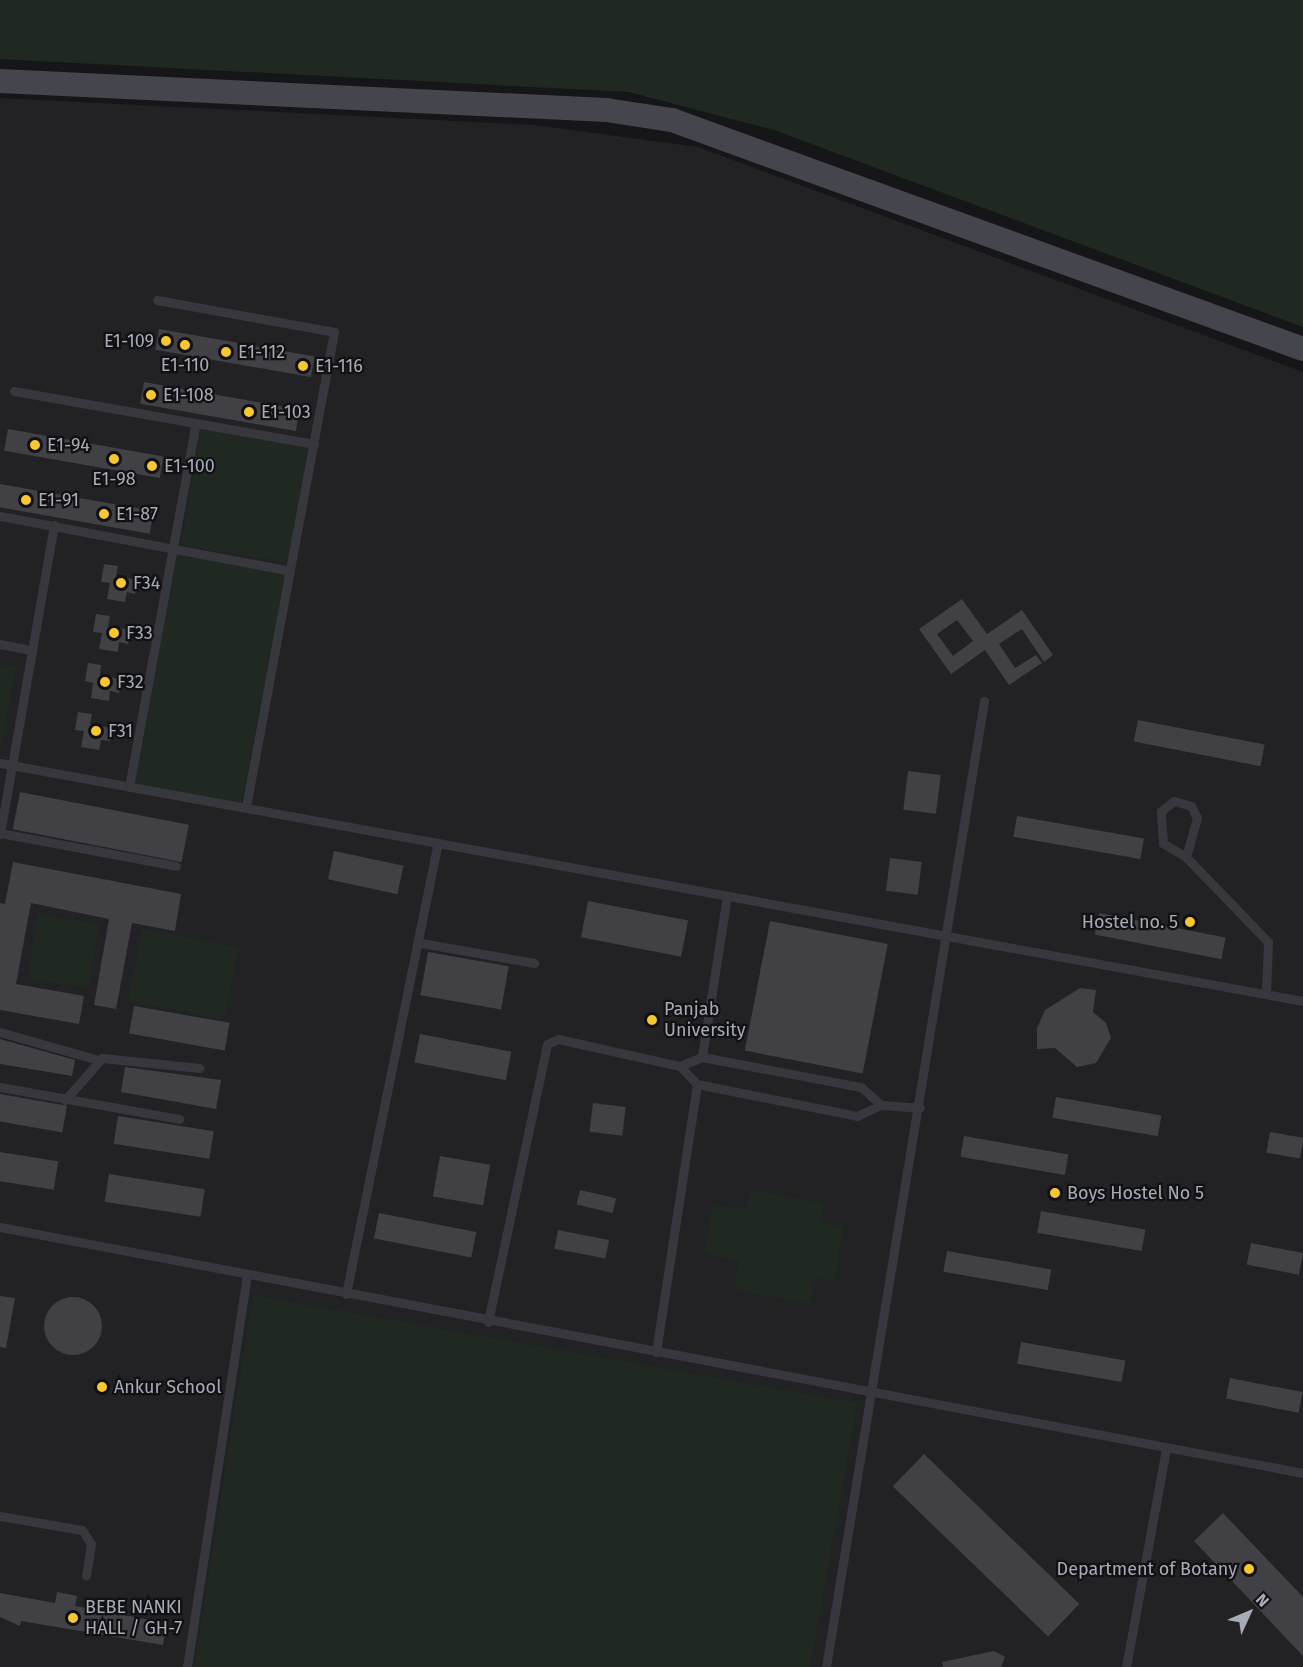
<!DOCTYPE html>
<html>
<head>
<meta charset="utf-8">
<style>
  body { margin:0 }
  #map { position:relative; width:1303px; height:1667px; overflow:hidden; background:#161618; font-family:"Fira Sans",sans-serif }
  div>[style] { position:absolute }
  .built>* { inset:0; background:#222225 }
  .green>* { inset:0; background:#202822; transform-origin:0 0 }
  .building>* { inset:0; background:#404045; transform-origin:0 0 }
  .round { border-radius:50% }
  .lane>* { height:9px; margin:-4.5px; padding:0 4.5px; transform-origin:4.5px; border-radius:4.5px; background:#37373d }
  .secondary>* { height:24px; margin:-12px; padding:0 12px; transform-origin:12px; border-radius:12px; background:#45464d }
  .dots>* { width:16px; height:16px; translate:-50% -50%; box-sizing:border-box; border:3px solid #111113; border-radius:50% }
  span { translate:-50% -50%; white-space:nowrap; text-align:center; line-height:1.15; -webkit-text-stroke:4.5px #111113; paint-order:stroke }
  .poi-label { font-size:18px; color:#a8abb8 }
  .right { translate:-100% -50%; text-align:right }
  .left { translate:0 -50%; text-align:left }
  .north { position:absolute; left:1219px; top:1583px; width:60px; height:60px; -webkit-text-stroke:4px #111113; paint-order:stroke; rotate:46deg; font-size:16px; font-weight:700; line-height:24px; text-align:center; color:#a8abb8 }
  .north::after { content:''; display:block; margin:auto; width:21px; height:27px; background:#a8abb8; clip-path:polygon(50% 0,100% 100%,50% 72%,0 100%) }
</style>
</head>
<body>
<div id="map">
  <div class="built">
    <div style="clip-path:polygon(0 98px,534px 125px,698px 147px,1303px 372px,1303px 1667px,0 1667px)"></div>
  </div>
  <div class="green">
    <div style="clip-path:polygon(0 0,1303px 0,1303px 327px,774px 130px,629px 92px,0 59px)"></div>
    <div style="left:200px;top:428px;width:109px;height:119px;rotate:9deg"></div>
    <div style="left:177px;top:552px;width:111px;height:236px;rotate:11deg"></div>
    <div style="clip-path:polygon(0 664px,16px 667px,0 751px)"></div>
    <div style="left:38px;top:914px;width:62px;height:65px;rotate:9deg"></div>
    <div style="left:142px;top:929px;width:98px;height:73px;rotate:11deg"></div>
    <div style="clip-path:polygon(750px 1190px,823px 1203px,820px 1222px,843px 1226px,834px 1281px,814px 1278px,810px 1304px,734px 1290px,739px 1261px,704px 1254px,713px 1204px,747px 1210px)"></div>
    <div style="clip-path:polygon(253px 1295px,857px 1403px,810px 1667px,194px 1667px)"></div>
  </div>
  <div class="building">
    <div style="left:159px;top:329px;width:158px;height:21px;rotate:10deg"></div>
    <div style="left:144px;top:382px;width:158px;height:22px;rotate:10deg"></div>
    <div style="left:8px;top:429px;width:158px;height:22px;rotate:10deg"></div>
    <div style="left:0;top:484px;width:156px;height:23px;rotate:10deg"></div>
    <div style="clip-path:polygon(104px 564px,118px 566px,116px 576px,138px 580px,135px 594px,127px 592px,125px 602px,107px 599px,110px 583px,101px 582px)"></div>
    <div style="clip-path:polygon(evenodd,962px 599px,987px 634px,1022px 610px,1053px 655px,1044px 662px,1022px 629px,999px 644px,1015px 668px,1036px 655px,1042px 663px,1009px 685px,985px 650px,951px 674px,919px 629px,962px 599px,957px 620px,973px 641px,953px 656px,937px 634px,957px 620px)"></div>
    <div style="clip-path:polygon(96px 614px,110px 616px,108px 626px,130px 630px,128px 644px,119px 642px,118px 652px,99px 649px,102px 633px,93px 632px)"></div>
    <div style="clip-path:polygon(88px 663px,101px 665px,100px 675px,121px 679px,119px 693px,110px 691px,109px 701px,91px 698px,93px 683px,85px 681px)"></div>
    <div style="clip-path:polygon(78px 712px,92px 714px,90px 724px,112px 728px,110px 741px,101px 740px,99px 750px,81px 747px,84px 731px,75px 730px)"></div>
    <div style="left:1138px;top:720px;width:129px;height:22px;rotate:11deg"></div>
    <div style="left:908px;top:771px;width:33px;height:39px;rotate:7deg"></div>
    <div style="left:20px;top:792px;width:172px;height:38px;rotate:11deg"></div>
    <div style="left:1017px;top:816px;width:129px;height:21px;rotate:10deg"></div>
    <div style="left:334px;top:851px;width:71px;height:29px;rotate:12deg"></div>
    <div style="left:890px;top:858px;width:32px;height:33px;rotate:7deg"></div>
    <div style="clip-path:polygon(13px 862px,181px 894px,175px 931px,132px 923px,116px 1009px,94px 1005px,109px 919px,31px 903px,16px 984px,84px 996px,79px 1024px,0 1010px,0 903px,5px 904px)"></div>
    <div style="left:588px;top:901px;width:102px;height:37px;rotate:11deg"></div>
    <div style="left:1099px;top:913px;width:129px;height:22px;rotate:11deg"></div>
    <div style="left:770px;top:921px;width:120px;height:132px;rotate:11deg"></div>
    <div style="left:428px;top:952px;width:82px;height:44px;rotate:10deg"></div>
    <div style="clip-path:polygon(1080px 988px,1096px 990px,1093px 1012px,1106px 1023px,1111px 1038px,1096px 1063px,1077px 1067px,1055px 1048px,1037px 1049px,1037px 1028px,1045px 1010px)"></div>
    <div style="left:134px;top:1006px;width:97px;height:28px;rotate:10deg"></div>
    <div style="left:420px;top:1034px;width:93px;height:29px;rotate:11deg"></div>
    <div style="clip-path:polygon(0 1039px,75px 1060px,72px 1076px,0 1064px)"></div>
    <div style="clip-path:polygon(125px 1067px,221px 1080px,216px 1109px,121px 1092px)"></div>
    <div style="left:0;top:1094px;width:68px;height:27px;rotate:10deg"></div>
    <div style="left:1056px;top:1097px;width:107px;height:21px;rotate:10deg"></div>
    <div style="left:593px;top:1103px;width:33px;height:29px;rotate:7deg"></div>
    <div style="left:118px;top:1116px;width:97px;height:28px;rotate:9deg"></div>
    <div style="left:1270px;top:1132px;width:34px;height:21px;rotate:10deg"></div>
    <div style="left:964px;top:1136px;width:106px;height:21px;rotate:10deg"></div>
    <div style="left:0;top:1152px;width:59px;height:29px;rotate:9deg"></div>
    <div style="left:440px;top:1156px;width:51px;height:41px;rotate:10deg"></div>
    <div style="left:109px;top:1174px;width:97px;height:28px;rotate:9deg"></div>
    <div style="left:580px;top:1190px;width:37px;height:15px;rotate:13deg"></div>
    <div style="left:1041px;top:1211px;width:106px;height:22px;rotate:10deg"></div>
    <div style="left:379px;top:1213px;width:99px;height:26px;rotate:11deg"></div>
    <div style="left:558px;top:1230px;width:52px;height:19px;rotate:11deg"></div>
    <div style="left:1251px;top:1243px;width:53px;height:22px;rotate:11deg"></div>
    <div style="left:947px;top:1251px;width:106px;height:21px;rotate:10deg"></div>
    <div style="clip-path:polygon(0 1296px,15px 1298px,6px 1348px,0 1347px)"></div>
    <div class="round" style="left:44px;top:1297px;width:58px;height:58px"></div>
    <div style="left:1021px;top:1342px;width:106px;height:22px;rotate:10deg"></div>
    <div style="left:1230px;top:1378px;width:74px;height:21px;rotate:11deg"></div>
    <div style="left:924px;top:1454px;width:216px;height:45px;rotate:44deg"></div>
    <div style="clip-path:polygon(1223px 1513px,1303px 1597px,1303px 1656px,1194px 1541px)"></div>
    <div style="clip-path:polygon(57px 1592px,77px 1596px,75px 1606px,167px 1623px,163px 1645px,21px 1621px,20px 1626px,0 1617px,0 1593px,55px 1603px)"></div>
    <div style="clip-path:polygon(994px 1651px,1005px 1657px,1001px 1667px,943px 1667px,942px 1662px)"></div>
  </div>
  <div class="lane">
    <div style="left:157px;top:300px;width:180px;rotate:10.2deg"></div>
    <div style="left:334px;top:332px;width:484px;rotate:100.5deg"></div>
    <div style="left:14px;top:391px;width:305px;rotate:10deg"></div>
    <div style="left:0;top:516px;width:295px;rotate:10.7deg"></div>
    <div style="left:0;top:644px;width:33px;rotate:11deg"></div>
    <div style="left:0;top:763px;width:1325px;rotate:10.35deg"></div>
    <div style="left:129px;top:787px;width:370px;rotate:-79.6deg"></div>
    <div style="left:0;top:833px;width:179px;rotate:10.6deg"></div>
    <div style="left:0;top:834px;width:314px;rotate:-80.1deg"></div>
    <div style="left:1186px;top:857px;width:27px;rotate:-149deg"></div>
    <div style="left:1163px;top:843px;width:32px;rotate:-94deg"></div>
    <div style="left:1161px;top:811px;width:16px;rotate:-38deg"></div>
    <div style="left:1174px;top:801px;width:18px;rotate:16deg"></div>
    <div style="left:1191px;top:806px;width:13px;rotate:63deg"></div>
    <div style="left:1197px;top:818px;width:41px;rotate:105.8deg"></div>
    <div style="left:1186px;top:857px;width:118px;rotate:46deg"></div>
    <div style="left:1268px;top:942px;width:52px;rotate:92.2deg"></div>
    <div style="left:421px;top:943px;width:115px;rotate:10deg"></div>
    <div style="left:0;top:1032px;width:102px;rotate:15.9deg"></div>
    <div style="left:702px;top:1057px;width:163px;rotate:-81.2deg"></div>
    <div style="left:680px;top:1066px;width:25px;rotate:47deg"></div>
    <div style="left:697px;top:1084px;width:163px;rotate:11.3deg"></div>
    <div style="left:857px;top:1116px;width:26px;rotate:-25deg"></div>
    <div style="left:881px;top:1105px;width:39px;rotate:4deg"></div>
    <div style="left:0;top:1087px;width:182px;rotate:10.1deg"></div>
    <div style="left:65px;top:1100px;width:56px;rotate:-48.6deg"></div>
    <div style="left:102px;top:1058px;width:98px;rotate:5.9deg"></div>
    <div style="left:0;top:1227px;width:1326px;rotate:10.69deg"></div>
    <div style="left:346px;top:1294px;width:460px;rotate:-78.5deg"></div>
    <div style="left:488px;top:1322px;width:284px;rotate:-78deg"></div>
    <div style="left:547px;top:1044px;width:12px;rotate:-24deg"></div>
    <div style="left:558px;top:1039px;width:125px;rotate:12.5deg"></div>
    <div style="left:680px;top:1066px;width:24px;rotate:-22deg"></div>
    <div style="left:702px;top:1057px;width:162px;rotate:10.7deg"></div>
    <div style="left:861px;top:1087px;width:27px;rotate:42deg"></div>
    <div style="left:656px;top:1352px;width:271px;rotate:-81.3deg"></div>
    <div style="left:0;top:1516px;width:83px;rotate:9.7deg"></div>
    <div style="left:82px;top:1530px;width:17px;rotate:57deg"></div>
    <div style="left:91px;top:1544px;width:32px;rotate:99deg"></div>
    <div style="left:187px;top:1667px;width:397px;rotate:-81.3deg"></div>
    <div style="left:826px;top:1667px;width:979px;rotate:-80.71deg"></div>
    <div style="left:1126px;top:1667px;width:223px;rotate:-79.6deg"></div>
  </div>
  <div class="secondary">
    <div style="left:0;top:81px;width:607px;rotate:2.74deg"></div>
    <div style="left:606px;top:110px;width:67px;rotate:8.6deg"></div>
    <div style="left:672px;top:120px;width:671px;rotate:19.95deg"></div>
  </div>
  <div class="dots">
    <div style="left:166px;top:341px;background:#f6c730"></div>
    <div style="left:185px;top:345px;background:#f6c730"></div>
    <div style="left:226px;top:352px;background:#f6c730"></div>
    <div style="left:303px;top:366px;background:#f6c730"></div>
    <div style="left:151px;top:395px;background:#f6c730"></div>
    <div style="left:249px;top:412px;background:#f6c730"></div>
    <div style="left:35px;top:445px;background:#f6c730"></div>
    <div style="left:114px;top:459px;background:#f6c730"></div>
    <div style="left:152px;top:466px;background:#f6c730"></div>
    <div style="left:26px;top:500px;background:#f6c730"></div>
    <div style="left:104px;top:514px;background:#f6c730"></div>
    <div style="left:121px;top:583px;background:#f6c730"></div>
    <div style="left:114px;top:633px;background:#f6c730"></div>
    <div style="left:105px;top:682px;background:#f6c730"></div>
    <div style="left:96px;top:731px;background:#f6c730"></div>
    <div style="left:1190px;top:922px;background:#f6c730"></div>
    <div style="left:652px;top:1020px;background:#f6c730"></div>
    <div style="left:1055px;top:1193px;background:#f6c730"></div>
    <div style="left:102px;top:1387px;background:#f6c730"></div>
    <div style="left:1249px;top:1569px;background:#f6c730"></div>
    <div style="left:73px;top:1618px;background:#f6c730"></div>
  </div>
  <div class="poi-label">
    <span class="right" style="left:154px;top:341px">E1-109</span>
    <span class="left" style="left:238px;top:352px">E1-112</span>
    <span style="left:185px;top:365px">E1-110</span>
    <span class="left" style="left:315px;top:366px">E1-116</span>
    <span class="left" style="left:163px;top:395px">E1-108</span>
    <span class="left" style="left:261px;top:412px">E1-103</span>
    <span class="left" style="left:47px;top:445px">E1-94</span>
    <span class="left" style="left:164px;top:466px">E1-100</span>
    <span style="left:114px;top:479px">E1-98</span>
    <span class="left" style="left:38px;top:500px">E1-91</span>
    <span class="left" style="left:116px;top:514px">E1-87</span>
    <span class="left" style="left:133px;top:583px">F34</span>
    <span class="left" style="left:126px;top:633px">F33</span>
    <span class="left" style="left:117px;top:682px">F32</span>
    <span class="left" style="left:108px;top:731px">F31</span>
    <span class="right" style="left:1178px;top:922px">Hostel no. 5</span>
    <span class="left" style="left:664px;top:1020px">Panjab<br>University</span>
    <span class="left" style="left:1067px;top:1193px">Boys Hostel No 5</span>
    <span class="left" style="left:114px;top:1387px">Ankur School</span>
    <span class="right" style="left:1237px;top:1569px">Department of Botany</span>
    <span class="left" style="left:85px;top:1618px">BEBE NANKI<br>HALL / GH-7</span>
  </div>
  <div class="north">N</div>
</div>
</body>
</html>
